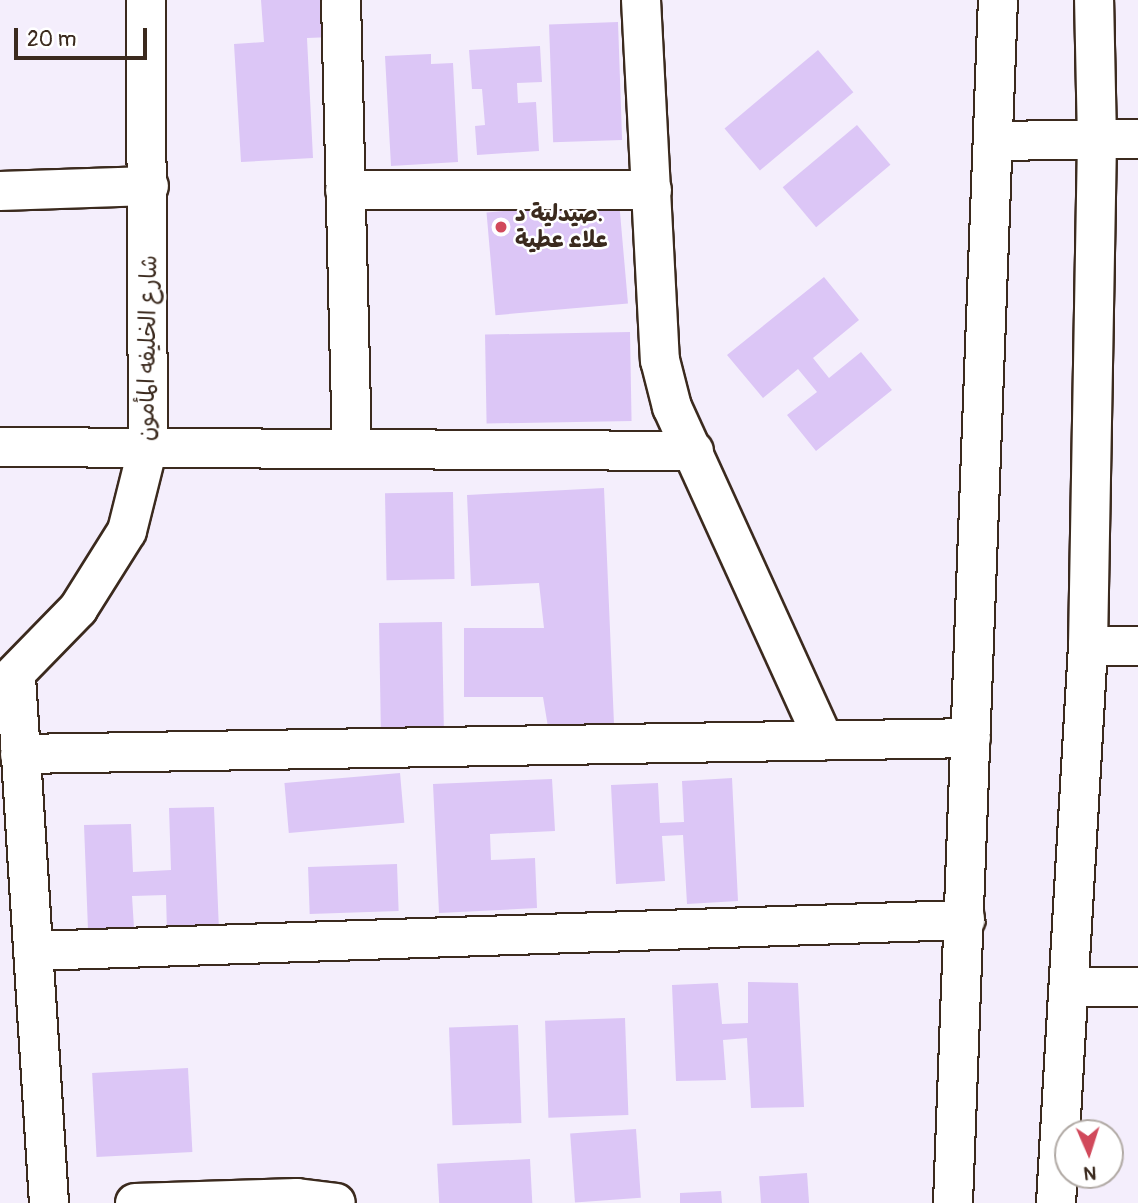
<!DOCTYPE html>
<html>
<head>
<meta charset="utf-8">
<style>
  body { margin:0 }
  #map { position:relative; width:1138px; height:1203px; overflow:hidden; background:#f4eefc; font-family:Pangolin,"Playpen Sans Arabic",sans-serif }
  div>[style] { position:absolute }
  .building>* { inset:0; background:#dcc6f6; transform-origin:0 0 }
  .roads { filter:drop-shadow(2px 0 #3b2a1e) drop-shadow(-2px 0 #3b2a1e) drop-shadow(0 2px #3b2a1e) drop-shadow(0 -2px #3b2a1e) }
  .minor>* { height:38px; margin:-19px; padding:0 19px; transform-origin:19px; border-radius:19px; background:#fff }
  .dots>* { width:19px; height:19px; translate:-50% -50%; box-sizing:border-box; border:4px solid #fff; border-radius:50% }
  span { translate:-50% -50%; white-space:nowrap; text-align:center; line-height:1.15; -webkit-text-stroke:5px #fff; paint-order:stroke }
  .poi-label { font-size:23px; color:#3b2a1e; font-weight:700 }
  .left { translate:0 -50%; text-align:left }
  .street-label { font-size:23px; color:#3b2a1e }
  .north { position:absolute; left:1054px; top:1119px; width:70px; height:70px; box-sizing:border-box; background:#fff; border:2px solid #b1aaa5; border-radius:50%; rotate:177deg; font-size:19px; font-weight:700; line-height:28px; text-align:center; color:#3b2a1e }
  .north::after { content:''; display:block; margin:auto; width:24px; height:32px; background:#d1495b; clip-path:polygon(50% 0,100% 100%,50% 72%,0 100%) }
  .scale { position:absolute; left:14px; top:28px; width:133px; height:32px; box-sizing:border-box; border:4px solid #3b2a1e; border-top:0; padding-left:9px; font-size:21px; line-height:24px; white-space:nowrap; color:#3b2a1e; -webkit-text-stroke:5px #fff; paint-order:stroke }
</style>
</head>
<body>
<div id="map">
  <div class="building">
    <div style="clip-path:polygon(261px 0,330px 0,332px 37px,307px 38px,313px 158px,241px 162px,234px 44px,264px 42px)"></div>
    <div style="left:618px;top:22px;width:118px;height:69px;rotate:88deg"></div>
    <div style="clip-path:polygon(540px 46px,542px 82px,517px 83px,518px 103px,536px 102px,539px 151px,477px 155px,475px 126px,485px 125px,482px 89px,472px 89px,469px 50px)"></div>
    <div style="left:818px;top:50px;width:55px;height:122px;rotate:50deg"></div>
    <div style="clip-path:polygon(431px 54px,431px 64px,453px 63px,458px 162px,391px 166px,385px 56px)"></div>
    <div style="left:857px;top:125px;width:52px;height:97px;rotate:50deg"></div>
    <div style="left:619px;top:201px;width:103px;height:133px;rotate:85deg"></div>
    <div style="clip-path:polygon(824px 277px,859px 320px,813px 358px,829px 378px,861px 352px,892px 390px,816px 451px,787px 415px,817px 392px,798px 369px,763px 398px,727px 355px)"></div>
    <div style="left:630px;top:332px;width:89px;height:145px;rotate:89deg"></div>
    <div style="clip-path:polygon(604px 488px,614px 724px,548px 727px,543px 697px,464px 697px,464px 628px,544px 628px,539px 583px,471px 586px,467px 495px)"></div>
    <div style="left:453px;top:492px;width:87px;height:68px;rotate:89deg"></div>
    <div style="left:442px;top:622px;width:112px;height:63px;rotate:89deg"></div>
    <div style="left:400px;top:773px;width:50px;height:116px;rotate:85deg"></div>
    <div style="clip-path:polygon(732px 778px,738px 901px,687px 904px,683px 835px,662px 836px,665px 881px,616px 884px,611px 785px,658px 783px,660px 823px,684px 822px,682px 781px)"></div>
    <div style="clip-path:polygon(552px 779px,555px 831px,490px 834px,491px 860px,535px 858px,537px 908px,439px 913px,433px 784px)"></div>
    <div style="clip-path:polygon(214px 807px,219px 931px,167px 933px,166px 895px,132px 896px,134px 928px,88px 930px,84px 825px,131px 824px,133px 872px,171px 870px,169px 808px)"></div>
    <div style="left:397px;top:864px;width:47px;height:89px;rotate:88deg"></div>
    <div style="clip-path:polygon(748px 982px,798px 983px,804px 1107px,751px 1108px,747px 1038px,723px 1040px,726px 1080px,676px 1081px,672px 985px,718px 983px,722px 1024px,748px 1023px)"></div>
    <div style="left:625px;top:1018px;width:97px;height:80px;rotate:88deg"></div>
    <div style="left:518px;top:1025px;width:98px;height:69px;rotate:88deg"></div>
    <div style="left:188px;top:1068px;width:84px;height:96px;rotate:87deg"></div>
    <div style="left:636px;top:1129px;width:69px;height:66px;rotate:86deg"></div>
    <div style="left:530px;top:1159px;width:44px;height:93px;rotate:87deg"></div>
    <div style="left:807px;top:1173px;width:30px;height:48px;rotate:86deg"></div>
    <div style="clip-path:polygon(721px 1191px,722px 1203px,680px 1203px,680px 1193px)"></div>
  </div>
  <div class="roads">
    <div class="minor">
      <div style="left:341px;top:0;width:449px;rotate:88.6deg"></div>
      <div style="left:641px;top:0;width:361px;rotate:87deg"></div>
      <div style="left:660px;top:360px;width:49px;rotate:75.7deg"></div>
      <div style="left:672px;top:407px;width:366px;rotate:65.5deg"></div>
      <div style="left:993px;top:141px;width:145px;rotate:-0.8deg"></div>
      <div style="left:345px;top:190px;width:307px"></div>
      <div style="left:0;top:191px;width:149px;rotate:-1.9deg"></div>
      <div style="left:0;top:447px;width:694px;rotate:0.33deg"></div>
      <div style="left:1088px;top:646px;width:50px"></div>
      <div style="left:16px;top:677px;width:527px;rotate:86.41deg"></div>
      <div style="left:0;top:689px;width:112px;rotate:-45.7deg"></div>
      <div style="left:78px;top:609px;width:92px;rotate:-57.9deg"></div>
      <div style="left:127px;top:531px;width:87px;rotate:-76deg"></div>
      <div style="left:148px;top:447px;width:447px;rotate:-90.3deg"></div>
      <div style="left:20px;top:754px;width:951px;rotate:-0.96deg"></div>
      <div style="left:33px;top:951px;width:933px;rotate:-1.91deg"></div>
      <div style="left:1069px;top:987px;width:69px"></div>
      <div style="left:135px;top:1203px;width:162px;rotate:-1.8deg"></div>
      <div style="left:297px;top:1198px;width:39px;rotate:7deg"></div>
      <div style="left:953px;top:1203px;width:1204px;rotate:-87.86deg"></div>
      <div style="left:1056px;top:1203px;width:558px;rotate:-86.71deg"></div>
      <div style="left:1088px;top:646px;width:506px;rotate:-88.98deg"></div>
      <div style="left:1097px;top:140px;width:140px;rotate:-91.2deg"></div>
    </div>
  </div>
  <div class="dots">
    <div style="left:501px;top:227px;background:#d1495b"></div>
  </div>
  <div class="poi-label">
    <span class="left" style="left:515px;top:227px">صيدلية د.<br>علاء عطية</span>
  </div>
  <div class="street-label">
    <span style="left:148px;top:348px;rotate:-89deg">شارع الخليفه المأمون</span>
  </div>
  <div class="north">N</div>
  <div class="scale">20 m</div>
</div>
</body>
</html>
